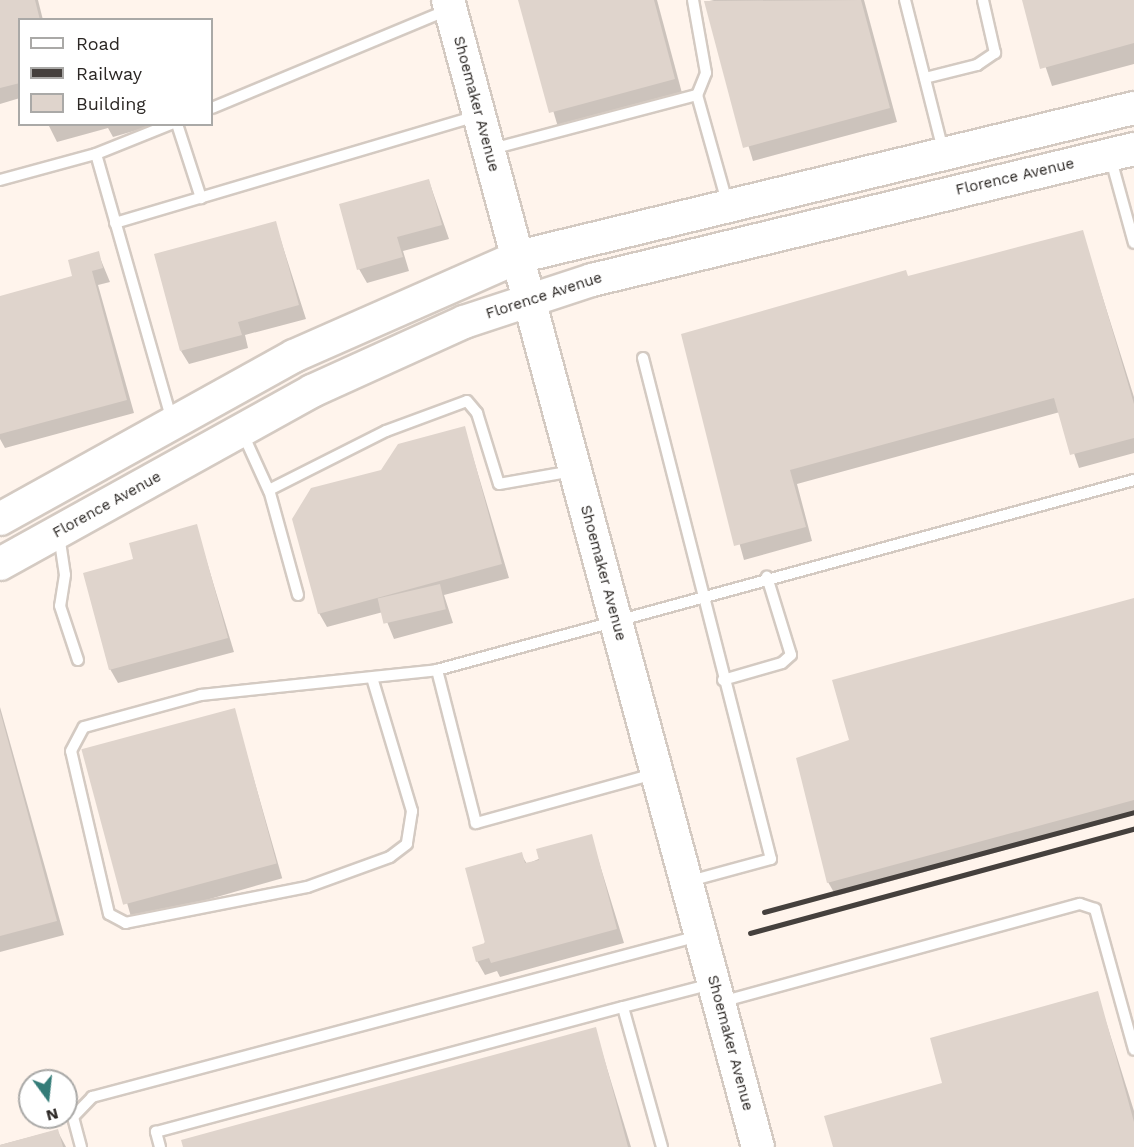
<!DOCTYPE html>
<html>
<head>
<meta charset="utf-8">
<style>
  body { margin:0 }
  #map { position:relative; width:1134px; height:1147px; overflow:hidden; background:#fff4ec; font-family:"Work Sans",sans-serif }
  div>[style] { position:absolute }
  .shadow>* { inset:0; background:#0003; transform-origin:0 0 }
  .building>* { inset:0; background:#dfd4cc; transform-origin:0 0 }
  .roads { filter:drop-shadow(2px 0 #d4cac2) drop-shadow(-2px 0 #d4cac2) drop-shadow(0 2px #d4cac2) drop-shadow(0 -2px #d4cac2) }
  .service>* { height:10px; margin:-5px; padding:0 5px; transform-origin:5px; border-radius:5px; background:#fff }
  .secondary>* { height:32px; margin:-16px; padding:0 16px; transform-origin:16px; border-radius:16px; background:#fff }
  .rail>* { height:4.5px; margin:-2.25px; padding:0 2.25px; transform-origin:2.25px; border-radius:2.25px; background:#45403d }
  span { translate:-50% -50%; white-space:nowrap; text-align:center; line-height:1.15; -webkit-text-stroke:6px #fff; paint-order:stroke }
  .street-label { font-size:15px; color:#2b2724 }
  .legend { position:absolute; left:18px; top:18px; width:195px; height:108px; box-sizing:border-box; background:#fff; border:2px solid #aaa9a7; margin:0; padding:8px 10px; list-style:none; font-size:18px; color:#2b2724 }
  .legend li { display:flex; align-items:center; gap:12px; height:30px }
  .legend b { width:30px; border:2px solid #aaa9a7 }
  .north { position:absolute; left:18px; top:1069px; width:60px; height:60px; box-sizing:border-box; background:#fff; border:2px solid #aaa9a7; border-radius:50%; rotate:165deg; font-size:16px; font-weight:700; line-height:24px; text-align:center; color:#2b2724 }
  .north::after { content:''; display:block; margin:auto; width:21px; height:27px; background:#347c78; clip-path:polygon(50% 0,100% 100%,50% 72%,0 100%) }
</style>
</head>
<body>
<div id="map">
  <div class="shadow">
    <div style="clip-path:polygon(0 0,38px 0,43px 20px,20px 20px,20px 98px,0 104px)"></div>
    <div style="clip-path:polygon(520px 0,657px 0,682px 93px,558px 127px)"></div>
    <div style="clip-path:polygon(714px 0,864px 0,897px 122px,753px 161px,705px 2px)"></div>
    <div style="clip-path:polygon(1023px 0,1134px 0,1134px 64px,1052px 86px)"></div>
    <div style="clip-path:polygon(48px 124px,158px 124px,113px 137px,108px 128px,57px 142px)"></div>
    <div style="clip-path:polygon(429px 181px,449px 239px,403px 251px,409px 271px,367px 283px,359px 269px)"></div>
    <div style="clip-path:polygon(275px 222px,306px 319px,245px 335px,248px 348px,189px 364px,181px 351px)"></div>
    <div style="clip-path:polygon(1082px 232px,1134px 397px,1134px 453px,1079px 468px,1060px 412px,797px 484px,812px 541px,744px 560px,682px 336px)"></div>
    <div style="clip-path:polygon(98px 253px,110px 282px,98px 285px,134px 413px,5px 448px,0 439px,0 297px,74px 277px)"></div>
    <div style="clip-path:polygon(464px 427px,509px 578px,444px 595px,453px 623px,394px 639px,383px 612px,327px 627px,319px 613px,382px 471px)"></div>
    <div style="clip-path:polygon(196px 526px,234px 652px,118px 683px,110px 669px,135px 560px)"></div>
    <div style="clip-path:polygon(1134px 599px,1134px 815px,836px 896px,828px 882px,851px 741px)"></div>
    <div style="clip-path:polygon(0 707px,64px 935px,0 952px)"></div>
    <div style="left:234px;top:710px;width:175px;height:156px;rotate:74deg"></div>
    <div style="clip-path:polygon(591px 836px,624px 943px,500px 977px,497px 971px,485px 975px,477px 961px,521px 854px,527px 864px)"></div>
    <div style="clip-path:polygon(1097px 993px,1134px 1111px,1134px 1147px,835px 1147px)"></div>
    <div style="clip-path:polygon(595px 1029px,631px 1147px,185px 1147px)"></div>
    <div style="clip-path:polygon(57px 1130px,66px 1147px,0 1147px,0 1145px)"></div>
  </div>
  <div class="building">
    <div style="clip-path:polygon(0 0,35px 0,40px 20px,20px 20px,20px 83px,0 88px)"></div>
    <div style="clip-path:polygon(518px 0,654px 0,675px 79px,549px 113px)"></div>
    <div style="clip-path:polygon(861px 0,890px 108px,743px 148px,704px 1px)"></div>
    <div style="clip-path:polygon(1022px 0,1134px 0,1134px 43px,1040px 69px)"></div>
    <div style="clip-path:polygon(429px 179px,442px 225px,397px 237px,403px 257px,357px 270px,339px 204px)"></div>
    <div style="clip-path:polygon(276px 221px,299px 305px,238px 322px,242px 335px,180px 351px,154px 254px)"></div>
    <div style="clip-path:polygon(1083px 230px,1134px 404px,1134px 438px,1070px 455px,1054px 398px,790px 470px,806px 527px,734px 546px,681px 334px,906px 270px,908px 276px)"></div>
    <div style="clip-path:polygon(99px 251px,103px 268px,92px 271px,127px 400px,0 434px,0 296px,72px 276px,68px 260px)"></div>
    <div style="clip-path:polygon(465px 426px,502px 564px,318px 614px,292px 519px,311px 488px,381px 470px,398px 444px)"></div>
    <div style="clip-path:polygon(197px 524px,228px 638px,109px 670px,83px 573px,133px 559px,129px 543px)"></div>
    <div style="left:440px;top:584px;width:26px;height:64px;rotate:77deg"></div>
    <div style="clip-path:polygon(1134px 598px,1134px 800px,827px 883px,796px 758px,849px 740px,832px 680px)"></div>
    <div style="left:235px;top:708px;width:161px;height:159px;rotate:75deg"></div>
    <div style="clip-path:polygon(0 711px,57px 921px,0 936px)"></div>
    <div style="clip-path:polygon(592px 834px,617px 929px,491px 963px,489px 958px,476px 962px,472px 947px,485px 943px,465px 868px,522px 852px,525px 863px,539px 860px,536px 849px)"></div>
    <div style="clip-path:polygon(1098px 991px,1134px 1122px,1134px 1147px,833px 1147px,824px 1116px,942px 1083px,930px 1038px)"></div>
    <div style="clip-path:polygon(596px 1027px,628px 1147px,183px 1147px,181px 1140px)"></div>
    <div style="clip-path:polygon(58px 1129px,63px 1147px,0 1147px,0 1145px)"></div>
  </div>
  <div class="roads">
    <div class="service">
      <div style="left:693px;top:0;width:74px;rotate:79.9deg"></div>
      <div style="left:706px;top:73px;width:24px;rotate:112deg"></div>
      <div style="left:905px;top:0;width:155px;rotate:75.8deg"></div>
      <div style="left:925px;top:78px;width:54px;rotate:-14deg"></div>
      <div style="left:977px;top:65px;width:22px;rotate:-34deg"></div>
      <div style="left:995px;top:53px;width:54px;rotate:-102.8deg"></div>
      <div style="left:212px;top:108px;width:255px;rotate:-22.6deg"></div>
      <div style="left:177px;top:124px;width:78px;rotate:72deg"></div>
      <div style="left:492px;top:149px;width:212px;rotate:-14.8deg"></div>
      <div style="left:697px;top:95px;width:114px;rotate:74.3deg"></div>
      <div style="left:96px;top:154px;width:278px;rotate:74.1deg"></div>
      <div style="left:1110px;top:156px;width:90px;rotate:74.6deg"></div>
      <div style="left:0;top:180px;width:99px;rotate:-15.2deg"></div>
      <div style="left:96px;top:154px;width:81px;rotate:-21.8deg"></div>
      <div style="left:115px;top:223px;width:377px;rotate:-16.5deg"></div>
      <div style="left:643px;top:358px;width:517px;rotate:75.67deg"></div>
      <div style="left:771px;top:859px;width:84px;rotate:164.8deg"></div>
      <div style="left:243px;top:434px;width:63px;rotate:65.5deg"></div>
      <div style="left:59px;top:535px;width:40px;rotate:81.5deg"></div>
      <div style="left:65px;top:575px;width:31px;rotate:99deg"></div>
      <div style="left:60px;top:606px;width:57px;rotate:71.6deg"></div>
      <div style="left:298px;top:595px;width:109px;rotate:-105.4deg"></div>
      <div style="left:269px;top:490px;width:131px;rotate:-26.8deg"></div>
      <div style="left:386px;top:431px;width:86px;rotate:-20.3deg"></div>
      <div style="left:467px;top:401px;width:16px;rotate:50deg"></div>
      <div style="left:477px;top:413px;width:74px;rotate:72.8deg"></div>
      <div style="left:499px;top:484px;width:75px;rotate:-10deg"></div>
      <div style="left:723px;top:680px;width:61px;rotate:-16.1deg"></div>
      <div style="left:782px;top:663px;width:12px;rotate:-42deg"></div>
      <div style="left:791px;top:655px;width:82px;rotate:-107.1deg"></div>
      <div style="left:373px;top:681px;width:136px;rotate:73.3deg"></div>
      <div style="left:412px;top:811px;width:33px;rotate:99deg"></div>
      <div style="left:407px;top:844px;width:21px;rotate:143deg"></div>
      <div style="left:390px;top:857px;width:88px;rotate:160.1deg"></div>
      <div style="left:307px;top:887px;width:185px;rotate:168.8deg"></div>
      <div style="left:126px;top:923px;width:19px;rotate:-152deg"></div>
      <div style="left:109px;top:914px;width:167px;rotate:-103.1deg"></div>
      <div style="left:71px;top:751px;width:27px;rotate:-62deg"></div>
      <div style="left:84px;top:727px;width:121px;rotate:-15.3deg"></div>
      <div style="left:201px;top:695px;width:237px;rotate:-6deg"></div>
      <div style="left:654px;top:774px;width:185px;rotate:164.6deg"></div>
      <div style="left:476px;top:823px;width:158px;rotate:-104.3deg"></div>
      <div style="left:437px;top:670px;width:722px;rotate:-15.25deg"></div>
      <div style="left:721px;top:1002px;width:372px;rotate:-15.3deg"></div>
      <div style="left:1080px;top:904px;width:16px;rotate:18deg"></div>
      <div style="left:1095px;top:909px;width:146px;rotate:74.5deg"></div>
      <div style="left:81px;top:1147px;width:31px;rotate:-105deg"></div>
      <div style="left:73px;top:1117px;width:28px;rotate:-46deg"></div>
      <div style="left:92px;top:1097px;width:628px;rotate:-14.86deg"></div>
      <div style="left:160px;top:1147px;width:16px;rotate:-105deg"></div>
      <div style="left:156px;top:1132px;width:483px;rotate:-15deg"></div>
      <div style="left:662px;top:1147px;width:145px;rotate:-105.6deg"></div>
      <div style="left:623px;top:1007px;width:92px;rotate:-14.5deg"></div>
    </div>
    <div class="secondary">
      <div style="left:448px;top:0;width:1188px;rotate:74.88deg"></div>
      <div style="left:0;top:519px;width:336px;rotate:-29deg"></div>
      <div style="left:294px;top:356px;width:245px;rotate:-23.8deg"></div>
      <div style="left:518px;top:257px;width:634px;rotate:-13.6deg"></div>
      <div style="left:0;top:564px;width:357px;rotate:-29deg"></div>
      <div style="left:312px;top:391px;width:167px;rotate:-24.4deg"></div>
      <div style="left:464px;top:322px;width:135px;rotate:-18.2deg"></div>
      <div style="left:592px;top:280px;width:558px;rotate:-13.59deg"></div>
    </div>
  </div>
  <div class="rail">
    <div style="left:764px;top:912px;width:383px;rotate:-15.1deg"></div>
    <div style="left:750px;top:933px;width:398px;rotate:-15.2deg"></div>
  </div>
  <div class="street-label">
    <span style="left:476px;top:104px;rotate:75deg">Shoemaker Avenue</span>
    <span style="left:1015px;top:177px;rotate:-13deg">Florence Avenue</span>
    <span style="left:544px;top:296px;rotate:-18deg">Florence Avenue</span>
    <span style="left:107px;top:505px;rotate:-29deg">Florence Avenue</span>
    <span style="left:603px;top:573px;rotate:75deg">Shoemaker Avenue</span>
    <span style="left:730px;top:1043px;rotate:75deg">Shoemaker Avenue</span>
  </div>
  <ul class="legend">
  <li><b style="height:8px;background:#fff"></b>Road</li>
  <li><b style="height:8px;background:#45403d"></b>Railway</li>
  <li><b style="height:16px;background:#dfd4cc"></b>Building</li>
  </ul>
  <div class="north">N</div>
</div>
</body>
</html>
